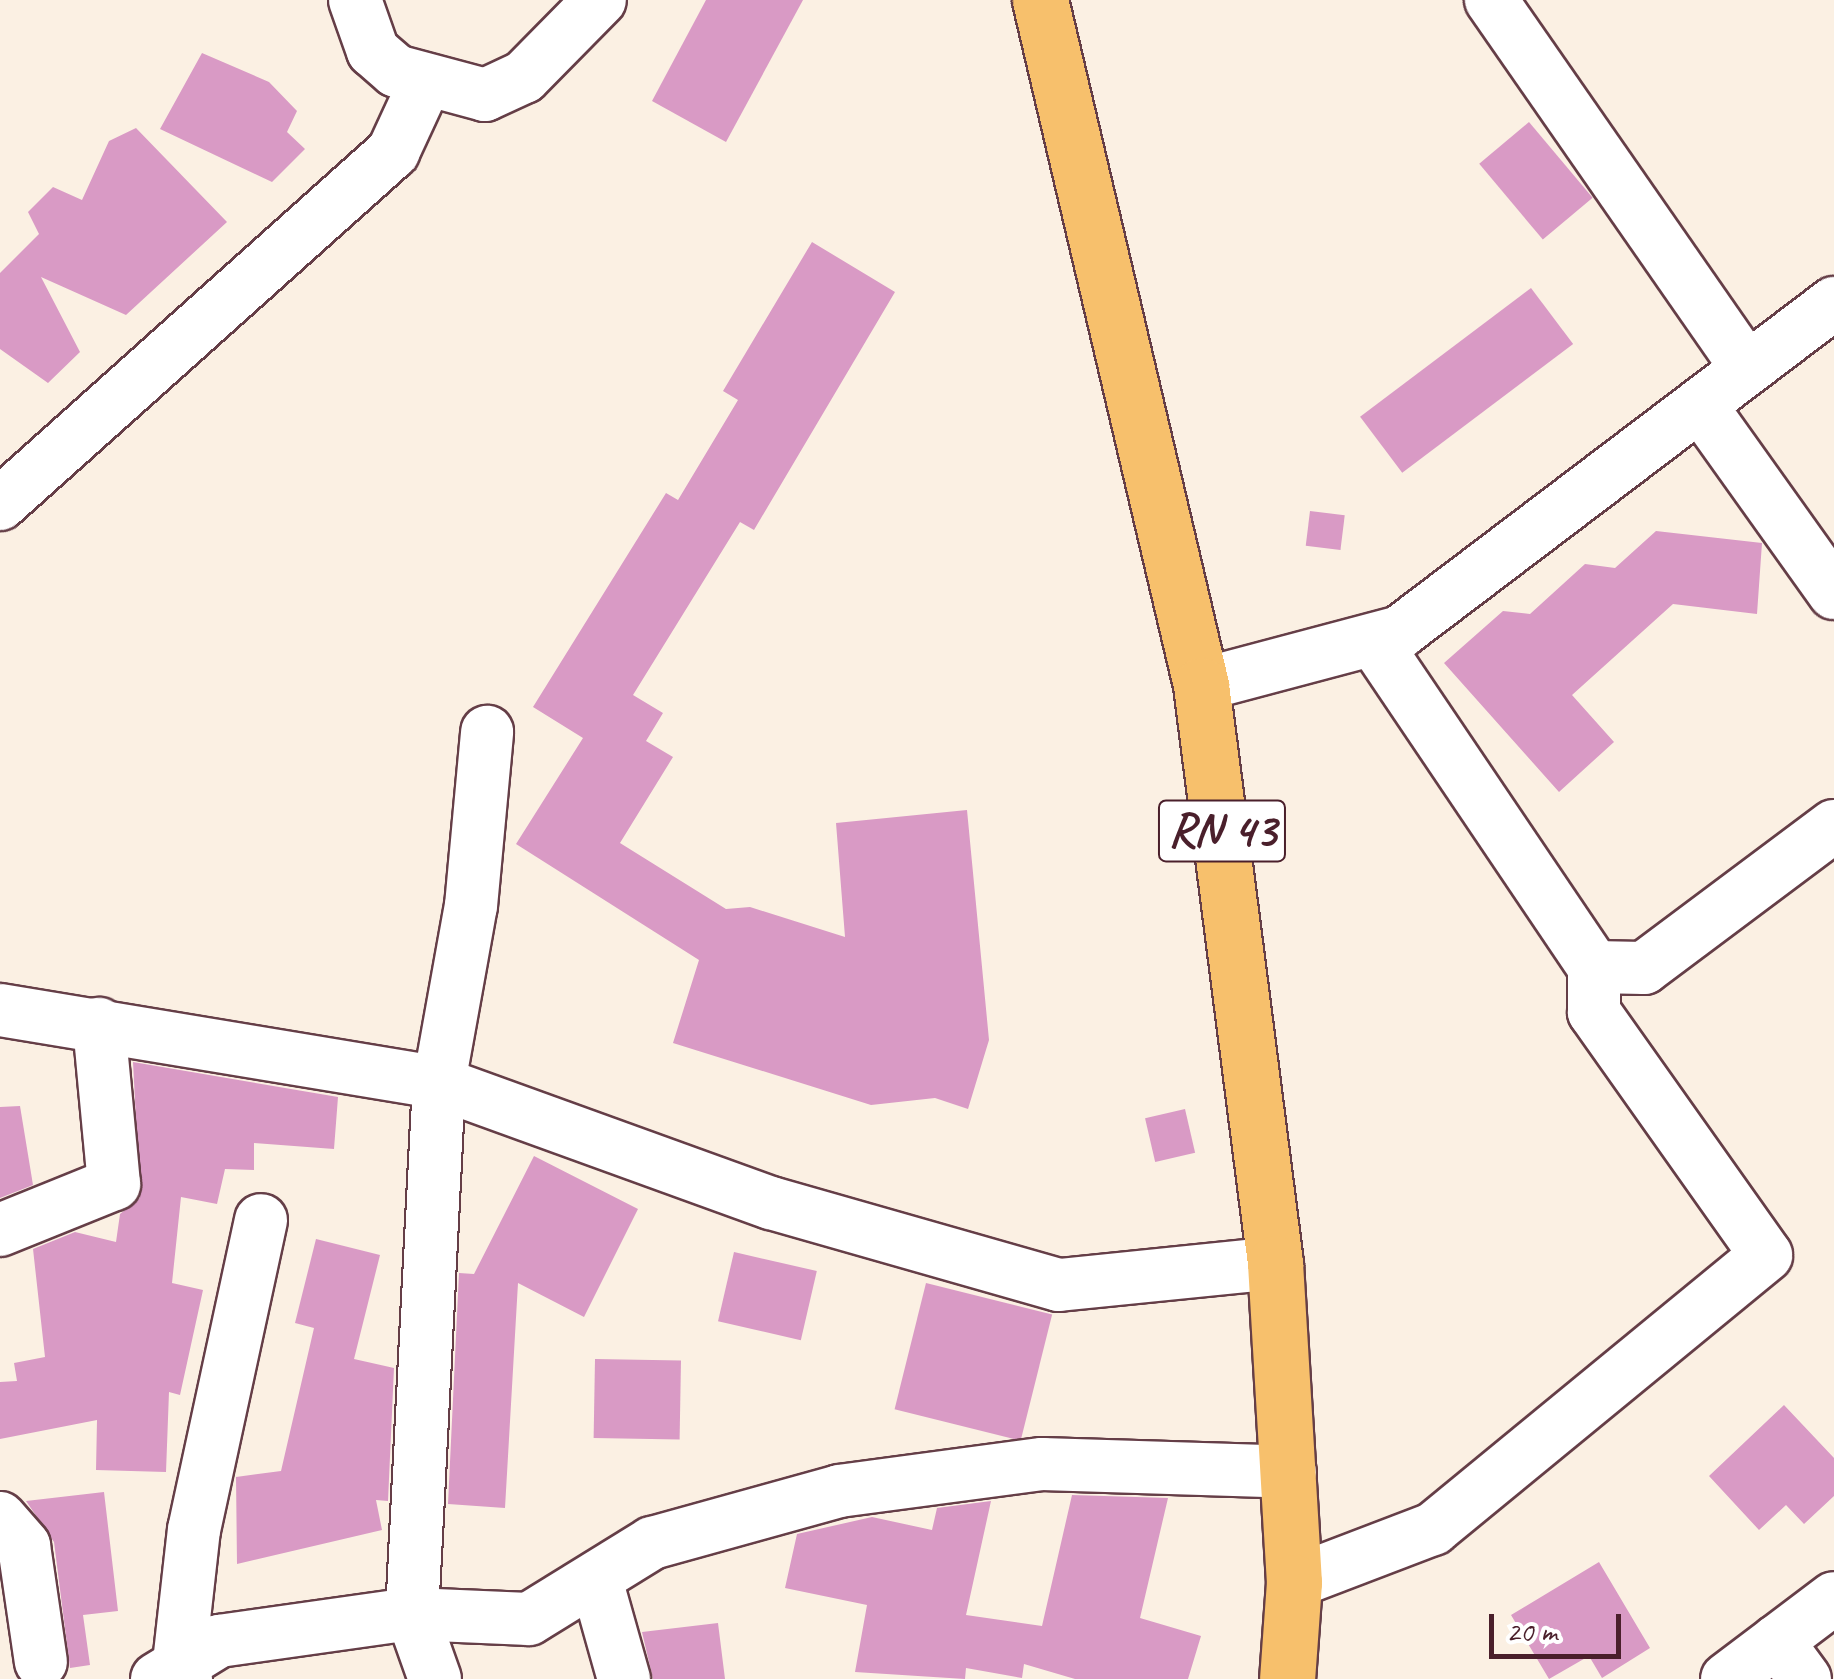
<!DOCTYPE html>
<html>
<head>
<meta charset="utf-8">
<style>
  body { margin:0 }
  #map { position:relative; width:1834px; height:1679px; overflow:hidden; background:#fbf0e3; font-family:Caveat,sans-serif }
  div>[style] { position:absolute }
  .building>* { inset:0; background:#d99ac5; transform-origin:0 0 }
  .roads { filter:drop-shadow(2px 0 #653e47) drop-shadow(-2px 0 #653e47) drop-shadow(0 2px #653e47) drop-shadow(0 -2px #653e47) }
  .minor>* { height:52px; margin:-26px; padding:0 26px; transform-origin:26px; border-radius:26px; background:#fff }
  .major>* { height:55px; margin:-27.5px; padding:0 27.5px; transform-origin:27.5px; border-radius:27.5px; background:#f7c06c }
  span { translate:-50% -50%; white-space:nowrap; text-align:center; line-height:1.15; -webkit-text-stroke:8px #fff; paint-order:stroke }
  .shield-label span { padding:2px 8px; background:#fff; border:2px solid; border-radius:8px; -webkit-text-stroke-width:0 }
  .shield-label { font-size:48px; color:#4a1f2b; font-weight:700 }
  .scale { position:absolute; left:1489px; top:1614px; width:132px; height:45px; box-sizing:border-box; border:5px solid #4a1f2b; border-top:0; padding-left:12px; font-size:30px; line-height:35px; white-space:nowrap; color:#4a1f2b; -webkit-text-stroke:8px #fff; paint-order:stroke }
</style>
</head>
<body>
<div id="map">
  <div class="building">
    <div style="clip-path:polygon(706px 0,803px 0,726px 142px,652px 101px)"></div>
    <div style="clip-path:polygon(202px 53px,269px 82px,297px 111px,287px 132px,305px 149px,272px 182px,160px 129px)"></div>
    <div style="left:1529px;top:122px;width:99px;height:65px;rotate:50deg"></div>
    <div style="clip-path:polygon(136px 128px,227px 222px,126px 315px,41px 277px,80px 352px,48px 383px,0 349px,0 273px,39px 234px,28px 212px,53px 187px,82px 200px,109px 141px)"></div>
    <div style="clip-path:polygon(812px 242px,895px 292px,754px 530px,740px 522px,633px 695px,663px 713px,646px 741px,673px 757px,620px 843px,726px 909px,750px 907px,845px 937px,836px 823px,967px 810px,989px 1040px,968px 1109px,935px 1098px,871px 1105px,673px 1043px,699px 960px,516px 844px,583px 738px,533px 707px,666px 493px,678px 500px,738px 400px,723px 391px)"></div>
    <div style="left:1531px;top:288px;width:70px;height:214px;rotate:53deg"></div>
    <div style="left:1310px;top:511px;width:35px;height:35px;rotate:7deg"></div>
    <div style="clip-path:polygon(1656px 531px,1762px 543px,1757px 614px,1673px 604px,1572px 695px,1614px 742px,1559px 792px,1444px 663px,1503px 611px,1530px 614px,1585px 564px,1615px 568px)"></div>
    <div style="clip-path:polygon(133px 1062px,338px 1097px,334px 1149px,254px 1143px,254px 1170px,225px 1169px,217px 1204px,181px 1197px,172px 1283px,203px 1290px,180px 1395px,169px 1392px,166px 1472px,96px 1470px,97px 1420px,0 1439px,0 1382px,17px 1381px,14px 1363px,45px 1357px,33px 1249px,75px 1232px,116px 1242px,120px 1214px,140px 1198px)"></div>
    <div style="clip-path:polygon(20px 1106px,33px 1185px,0 1198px,0 1107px)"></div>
    <div style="left:1185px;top:1109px;width:45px;height:41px;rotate:77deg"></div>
    <div style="clip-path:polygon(534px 1156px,638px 1209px,584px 1317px,518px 1283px,505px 1508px,448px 1504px,459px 1273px,474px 1274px)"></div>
    <div style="clip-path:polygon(316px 1239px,380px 1255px,354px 1359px,394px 1368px,388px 1501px,376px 1500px,382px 1530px,237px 1564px,236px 1477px,281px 1471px,314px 1328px,295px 1323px)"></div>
    <div style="left:734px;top:1252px;width:85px;height:71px;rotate:13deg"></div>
    <div style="left:926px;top:1283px;width:130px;height:130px;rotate:14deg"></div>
    <div style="left:595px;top:1359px;width:86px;height:79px;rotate:1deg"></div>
    <div style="clip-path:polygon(1784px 1405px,1834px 1458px,1834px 1496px,1804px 1524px,1786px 1505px,1759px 1530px,1709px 1476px)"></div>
    <div style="clip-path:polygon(104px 1492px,118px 1611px,83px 1615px,90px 1665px,70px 1668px,54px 1542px,26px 1501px)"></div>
    <div style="clip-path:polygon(1072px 1495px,1168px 1498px,1140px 1618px,1201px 1636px,1188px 1679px,1075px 1679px,1024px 1664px,1022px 1678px,966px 1668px,965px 1679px,855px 1672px,867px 1605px,785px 1588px,797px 1534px,872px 1517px,932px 1530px,937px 1508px,991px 1501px,966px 1615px,1042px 1626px)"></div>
    <div style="clip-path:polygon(1599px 1562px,1650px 1648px,1602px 1678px,1589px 1656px,1549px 1679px,1511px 1615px)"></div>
    <div style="clip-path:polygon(718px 1623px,725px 1679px,653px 1679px,642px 1632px)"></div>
  </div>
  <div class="roads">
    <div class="minor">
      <div style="left:355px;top:0;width:54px;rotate:70.6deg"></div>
      <div style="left:373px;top:51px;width:30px;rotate:41deg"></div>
      <div style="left:396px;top:71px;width:92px;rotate:15.1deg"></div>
      <div style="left:485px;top:95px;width:43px;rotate:-24.8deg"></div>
      <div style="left:524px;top:77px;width:108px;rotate:-45.4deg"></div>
      <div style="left:1491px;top:0;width:448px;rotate:55.2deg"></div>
      <div style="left:1700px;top:405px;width:231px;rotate:54.5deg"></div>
      <div style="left:0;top:504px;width:528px;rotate:-41.85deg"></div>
      <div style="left:393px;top:152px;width:74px;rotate:-65.2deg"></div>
      <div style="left:1376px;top:644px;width:390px;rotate:56deg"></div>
      <div style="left:1594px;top:967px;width:50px;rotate:1.1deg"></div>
      <div style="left:1644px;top:968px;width:237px;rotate:-36.8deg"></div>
      <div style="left:1201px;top:685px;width:206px;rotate:-14.9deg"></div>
      <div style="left:1400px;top:632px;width:545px;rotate:-37.16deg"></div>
      <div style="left:0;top:1010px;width:445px;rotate:9.4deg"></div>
      <div style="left:439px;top:1083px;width:353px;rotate:19.9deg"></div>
      <div style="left:771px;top:1203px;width:299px;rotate:15.9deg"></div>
      <div style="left:1059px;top:1285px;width:217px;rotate:-5.8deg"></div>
      <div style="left:0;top:1230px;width:123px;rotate:-22deg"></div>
      <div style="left:114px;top:1184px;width:161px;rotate:-95.4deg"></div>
      <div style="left:0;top:1518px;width:37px;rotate:49deg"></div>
      <div style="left:24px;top:1546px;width:117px;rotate:81.7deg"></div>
      <div style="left:1294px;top:1582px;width:149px;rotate:-20.9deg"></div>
      <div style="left:1433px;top:1529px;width:431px;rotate:-39.4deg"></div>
      <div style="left:1766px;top:1255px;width:298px;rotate:-125.3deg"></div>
      <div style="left:1594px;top:1012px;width:45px;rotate:-90deg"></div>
      <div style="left:597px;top:1583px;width:100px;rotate:74.3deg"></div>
      <div style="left:1777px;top:1641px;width:47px;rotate:53.6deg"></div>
      <div style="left:157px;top:1679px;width:73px;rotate:-31.5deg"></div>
      <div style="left:219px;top:1641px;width:195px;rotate:-8deg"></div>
      <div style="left:412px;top:1614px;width:117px;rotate:2.4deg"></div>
      <div style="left:529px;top:1619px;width:145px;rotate:-31.7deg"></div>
      <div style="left:652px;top:1543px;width:194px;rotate:-15.5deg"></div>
      <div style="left:839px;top:1491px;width:205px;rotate:-7.6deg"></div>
      <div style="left:1042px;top:1464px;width:248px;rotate:1.8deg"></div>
      <div style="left:186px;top:1679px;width:17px;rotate:-114deg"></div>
      <div style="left:179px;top:1663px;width:134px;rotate:-83.6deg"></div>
      <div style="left:194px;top:1530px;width:317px;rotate:-77.8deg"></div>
      <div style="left:435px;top:1679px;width:69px;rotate:-109.5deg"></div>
      <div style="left:412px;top:1614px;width:532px;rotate:-87.09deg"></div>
      <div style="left:439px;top:1083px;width:180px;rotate:-79.8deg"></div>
      <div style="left:471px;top:906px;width:175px;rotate:-84.7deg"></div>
      <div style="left:1727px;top:1679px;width:134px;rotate:-37.1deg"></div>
    </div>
    <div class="major">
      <div style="left:1040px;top:0;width:704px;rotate:76.77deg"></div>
      <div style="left:1201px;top:685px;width:583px;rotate:82.7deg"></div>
      <div style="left:1275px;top:1263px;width:320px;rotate:86.6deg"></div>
      <div style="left:1294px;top:1582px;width:97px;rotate:94.1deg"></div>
    </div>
  </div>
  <div class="shield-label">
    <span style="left:1222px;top:831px">RN 43</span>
  </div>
  <div class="scale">20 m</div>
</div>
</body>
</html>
